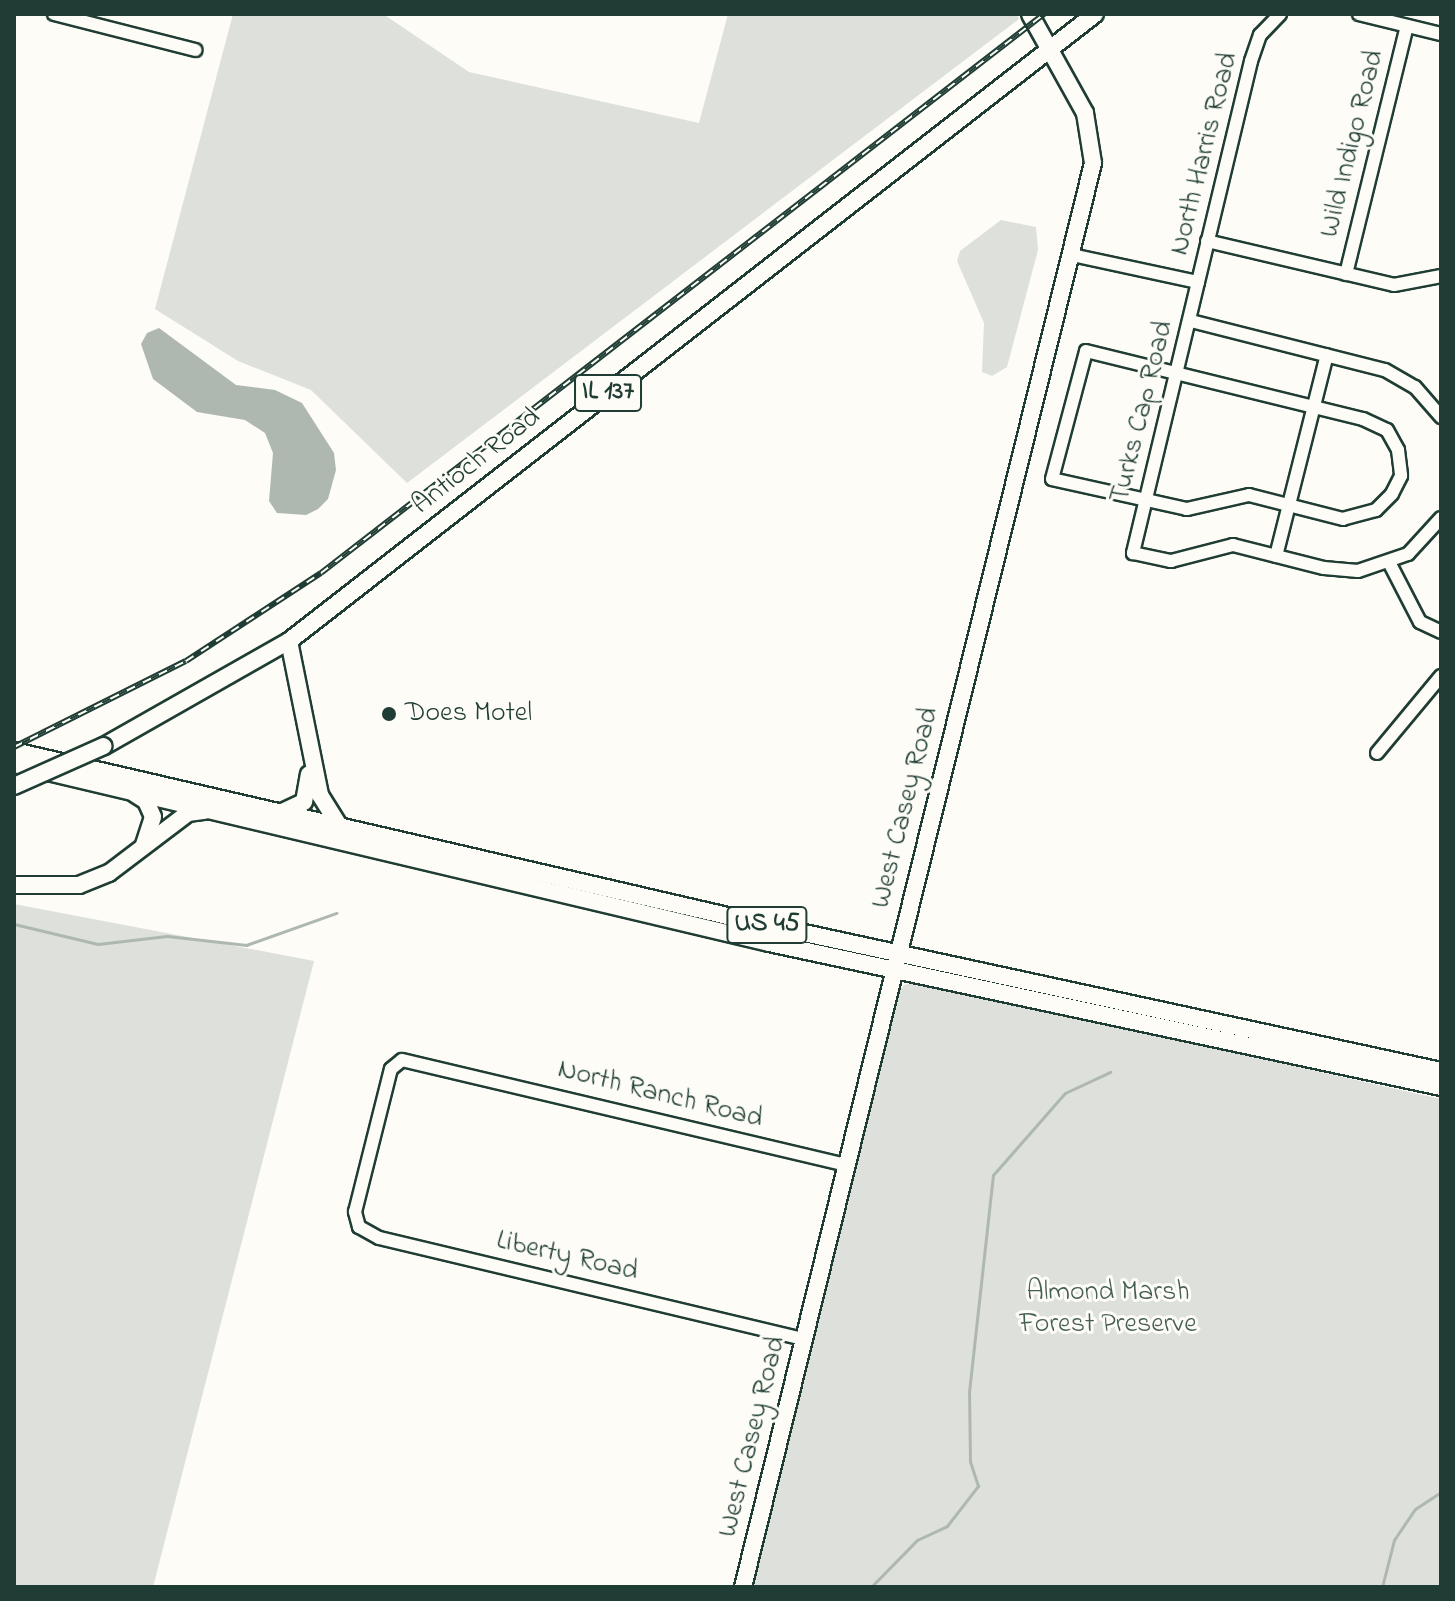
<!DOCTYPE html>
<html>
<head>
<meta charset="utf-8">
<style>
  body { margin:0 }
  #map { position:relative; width:1455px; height:1601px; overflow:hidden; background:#fdfcf7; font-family:"Indie Flower",sans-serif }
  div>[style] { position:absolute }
  .green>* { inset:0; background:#dde0db }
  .water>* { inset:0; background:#aeb8b1 }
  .stream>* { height:3px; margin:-1.5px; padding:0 1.5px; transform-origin:1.5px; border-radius:1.5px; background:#aeb8b1 }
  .roads { filter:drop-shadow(2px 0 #1f3d34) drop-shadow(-2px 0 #1f3d34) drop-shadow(0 2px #1f3d34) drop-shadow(0 -2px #1f3d34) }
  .minor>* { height:12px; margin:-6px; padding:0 6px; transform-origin:6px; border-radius:6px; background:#fdfcf7 }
  .major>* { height:16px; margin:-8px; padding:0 8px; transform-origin:8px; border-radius:8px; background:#fdfcf7 }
  .rail>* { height:6px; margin-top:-3px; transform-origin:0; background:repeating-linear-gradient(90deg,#fdfcf7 0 9px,#1f3d34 0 18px); box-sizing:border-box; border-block:2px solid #1f3d34 }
  .bridges { filter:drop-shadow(2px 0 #1f3d34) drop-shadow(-2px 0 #1f3d34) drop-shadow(0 2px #1f3d34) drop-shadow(0 -2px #1f3d34) }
  .major-bridge>* { height:16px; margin:-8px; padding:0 8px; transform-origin:8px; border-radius:8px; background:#fdfcf7 }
  .dots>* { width:22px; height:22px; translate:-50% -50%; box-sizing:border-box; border:4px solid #fdfcf7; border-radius:50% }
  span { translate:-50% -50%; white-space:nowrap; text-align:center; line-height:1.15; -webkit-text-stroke:6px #fdfcf7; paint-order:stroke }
  .shield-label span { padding:2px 6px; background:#fdfcf7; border:2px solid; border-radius:6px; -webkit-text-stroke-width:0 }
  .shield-label { font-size:26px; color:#1f3d34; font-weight:700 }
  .street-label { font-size:28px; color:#1f3d34 }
  .poi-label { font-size:28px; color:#1f3d34 }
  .left { translate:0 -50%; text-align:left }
  .park-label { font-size:28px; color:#455e55 }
  .frame { position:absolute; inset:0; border:16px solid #1f3d34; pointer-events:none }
</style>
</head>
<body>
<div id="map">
  <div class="green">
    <div style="clip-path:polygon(233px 14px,383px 14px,469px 72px,699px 123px,728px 14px,1016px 14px,1019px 19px,407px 483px,311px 390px,238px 361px,155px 309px)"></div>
    <div style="clip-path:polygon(1001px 220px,1036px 227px,1038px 250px,1007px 367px,992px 376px,982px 372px,984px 323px,957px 261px,960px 251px)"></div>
    <div style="clip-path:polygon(14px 904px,314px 961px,153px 1587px,14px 1587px)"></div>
    <div style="clip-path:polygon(917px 982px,1441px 1099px,1441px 1587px,747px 1587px,895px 997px,904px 985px)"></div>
  </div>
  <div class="water">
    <div style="clip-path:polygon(159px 328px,236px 385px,275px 390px,302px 403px,334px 453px,336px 470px,328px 499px,318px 509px,306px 515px,277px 513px,269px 501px,273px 453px,265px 433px,245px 420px,197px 412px,153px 379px,141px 344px,147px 333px)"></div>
  </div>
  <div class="stream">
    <div style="left:14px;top:924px;width:86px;rotate:13.4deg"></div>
    <div style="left:98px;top:944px;width:69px;rotate:-6.6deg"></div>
    <div style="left:167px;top:936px;width:80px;rotate:6.5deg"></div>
    <div style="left:246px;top:945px;width:96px;rotate:-19.6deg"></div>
    <div style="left:871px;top:1587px;width:66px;rotate:-45.6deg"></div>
    <div style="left:917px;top:1540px;width:33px;rotate:-25deg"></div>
    <div style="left:947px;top:1526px;width:51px;rotate:-52.2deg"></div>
    <div style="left:978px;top:1486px;width:26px;rotate:-108deg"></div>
    <div style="left:970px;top:1461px;width:69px;rotate:-90.8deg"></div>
    <div style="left:969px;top:1392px;width:218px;rotate:-83.7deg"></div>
    <div style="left:993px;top:1175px;width:109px;rotate:-48.7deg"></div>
    <div style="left:1065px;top:1093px;width:50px;rotate:-25deg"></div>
    <div style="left:1382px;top:1587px;width:49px;rotate:-75.7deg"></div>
    <div style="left:1394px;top:1540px;width:37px;rotate:-56deg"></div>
    <div style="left:1415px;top:1509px;width:31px;rotate:-33deg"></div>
  </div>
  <div class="roads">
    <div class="minor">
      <div style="left:54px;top:14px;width:146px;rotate:14.3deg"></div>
      <div style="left:1359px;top:14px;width:84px;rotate:13.7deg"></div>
      <div style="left:1207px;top:241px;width:192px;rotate:13.2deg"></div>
      <div style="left:1394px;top:285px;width:48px;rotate:-10.8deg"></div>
      <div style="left:1072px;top:255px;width:129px;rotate:12.1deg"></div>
      <div style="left:1198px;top:282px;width:227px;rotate:-76.5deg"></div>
      <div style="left:1251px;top:61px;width:28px;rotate:-71deg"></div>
      <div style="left:1260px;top:35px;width:29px;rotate:-46deg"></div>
      <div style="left:1346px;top:274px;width:255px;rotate:-76.2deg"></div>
      <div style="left:1198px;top:282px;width:279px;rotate:103.5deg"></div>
      <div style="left:1133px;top:553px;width:39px;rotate:12deg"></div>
      <div style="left:1171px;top:561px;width:64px;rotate:-14.5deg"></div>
      <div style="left:1233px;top:545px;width:94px;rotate:14.2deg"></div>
      <div style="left:1324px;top:568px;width:34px;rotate:5deg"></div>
      <div style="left:1358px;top:571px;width:53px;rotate:-18.8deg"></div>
      <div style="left:1408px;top:554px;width:49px;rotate:-47.5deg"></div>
      <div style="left:1191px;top:321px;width:200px;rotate:14.2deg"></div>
      <div style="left:1385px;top:370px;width:34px;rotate:30deg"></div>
      <div style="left:1415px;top:387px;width:40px;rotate:49deg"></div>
      <div style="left:1086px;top:351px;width:285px;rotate:13.8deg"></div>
      <div style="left:1363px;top:419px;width:26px;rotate:25deg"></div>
      <div style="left:1387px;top:430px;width:23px;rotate:61deg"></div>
      <div style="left:1398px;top:450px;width:26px;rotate:83deg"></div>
      <div style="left:1401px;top:476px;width:20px;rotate:117deg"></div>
      <div style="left:1392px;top:494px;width:23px;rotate:135deg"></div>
      <div style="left:1376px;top:510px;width:34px;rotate:165deg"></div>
      <div style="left:1343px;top:519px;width:97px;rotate:-165.7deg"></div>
      <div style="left:1249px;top:495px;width:64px;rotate:167.3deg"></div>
      <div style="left:1187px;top:509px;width:138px;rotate:-167.5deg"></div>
      <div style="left:1052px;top:479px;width:132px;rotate:-75.1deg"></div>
      <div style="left:1276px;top:556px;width:207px;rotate:-75.8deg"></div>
      <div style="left:1390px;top:564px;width:65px;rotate:62.7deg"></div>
      <div style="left:1420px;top:622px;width:23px;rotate:25deg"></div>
      <div style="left:1377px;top:753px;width:100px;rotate:-50.3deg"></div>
      <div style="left:803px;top:1339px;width:436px;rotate:-166.6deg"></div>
      <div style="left:379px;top:1238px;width:23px;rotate:-151deg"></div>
      <div style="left:359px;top:1227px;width:16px;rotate:-105deg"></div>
      <div style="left:355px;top:1212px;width:147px;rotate:-75.9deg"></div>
      <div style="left:391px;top:1069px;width:14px;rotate:-39deg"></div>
      <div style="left:402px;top:1060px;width:456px;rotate:13.3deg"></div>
    </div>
    <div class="major">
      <div style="left:289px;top:641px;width:157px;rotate:78.6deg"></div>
      <div style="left:320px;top:795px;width:38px;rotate:58deg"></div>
      <div style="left:104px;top:746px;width:213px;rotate:-29.6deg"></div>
      <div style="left:289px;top:641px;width:1021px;rotate:-37.88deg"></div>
      <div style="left:14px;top:751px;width:764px;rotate:13.02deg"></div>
      <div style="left:758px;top:923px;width:699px;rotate:12.23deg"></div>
      <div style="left:14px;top:764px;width:776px;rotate:13.34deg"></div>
      <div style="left:769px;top:943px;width:687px;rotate:12.09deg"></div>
      <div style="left:135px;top:794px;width:13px;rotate:32deg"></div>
      <div style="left:146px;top:801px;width:17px;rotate:66deg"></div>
      <div style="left:153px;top:817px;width:29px;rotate:108deg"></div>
      <div style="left:280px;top:813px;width:26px;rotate:-25deg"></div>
      <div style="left:304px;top:802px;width:28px;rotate:-80deg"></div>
      <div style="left:14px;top:885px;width:65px"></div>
      <div style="left:79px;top:885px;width:32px;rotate:-22deg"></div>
      <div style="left:109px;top:873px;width:99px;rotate:-37.2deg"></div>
      <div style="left:188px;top:813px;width:17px;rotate:-7deg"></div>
      <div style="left:743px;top:1587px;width:1466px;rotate:-76.19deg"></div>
      <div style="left:1093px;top:163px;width:51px;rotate:-99.1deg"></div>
      <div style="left:1085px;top:113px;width:113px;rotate:-119.1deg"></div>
    </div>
  </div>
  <div class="rail">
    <div style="left:14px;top:747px;width:192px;rotate:-26.6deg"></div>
    <div style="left:186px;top:661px;width:161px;rotate:-33.1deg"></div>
    <div style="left:321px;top:573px;width:914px;rotate:-37.71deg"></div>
  </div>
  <div class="bridges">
    <div class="major-bridge">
      <div style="left:14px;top:786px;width:98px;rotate:-24deg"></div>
    </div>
  </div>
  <div class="dots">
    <div style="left:389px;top:714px;background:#1f3d34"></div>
  </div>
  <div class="shield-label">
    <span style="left:608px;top:393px">IL 137</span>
    <span style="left:767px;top:925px">US 45</span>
  </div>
  <div class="street-label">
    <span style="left:1353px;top:144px;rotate:-76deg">Wild Indigo Road</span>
    <span style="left:1205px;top:154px;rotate:-76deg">North Harris Road</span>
    <span style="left:1143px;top:412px;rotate:-76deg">Turks Cap Road</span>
    <span style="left:477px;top:462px;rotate:-38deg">Antioch Road</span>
    <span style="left:906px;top:808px;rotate:-76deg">West Casey Road</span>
    <span style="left:660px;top:1095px;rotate:14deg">North Ranch Road</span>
    <span style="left:567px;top:1257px;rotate:13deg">Liberty Road</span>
    <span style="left:753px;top:1437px;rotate:-76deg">West Casey Road</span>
  </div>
  <div class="poi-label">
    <span class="left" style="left:405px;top:714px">Does Motel</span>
  </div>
  <div class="park-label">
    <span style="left:1108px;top:1309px">Almond Marsh<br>Forest Preserve</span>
  </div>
  <div class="frame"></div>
</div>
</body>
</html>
